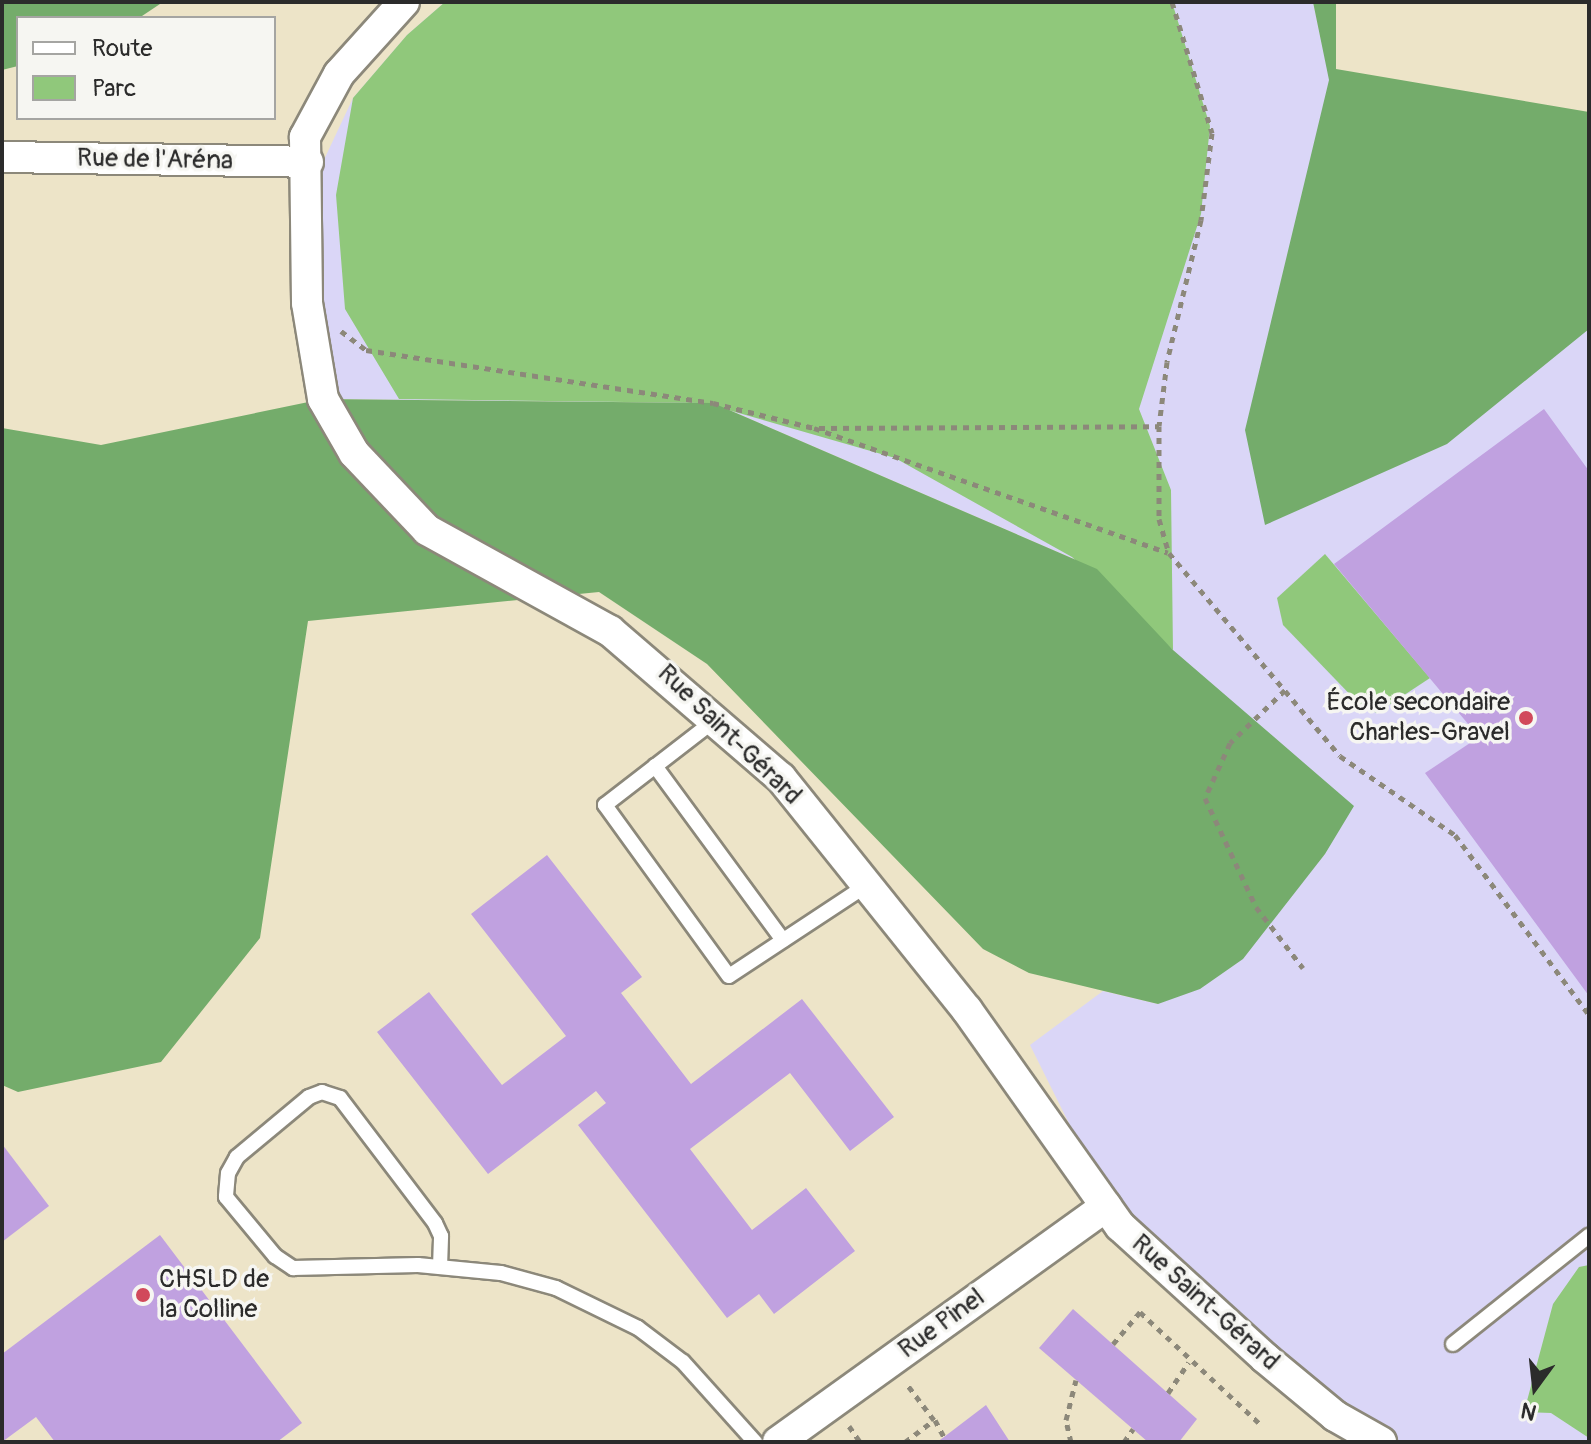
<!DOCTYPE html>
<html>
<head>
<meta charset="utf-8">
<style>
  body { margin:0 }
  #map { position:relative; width:1591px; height:1444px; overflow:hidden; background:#ede4c8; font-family:Pangolin,sans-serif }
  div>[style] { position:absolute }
  .built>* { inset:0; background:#dad6f7 }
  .green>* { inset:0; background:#90c87b }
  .forest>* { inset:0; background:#74ac6b }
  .building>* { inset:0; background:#c0a1e0 }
  .path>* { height:5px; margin-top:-2.5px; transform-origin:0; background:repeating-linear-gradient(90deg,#8c887a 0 6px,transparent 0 12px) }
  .roads { filter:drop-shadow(2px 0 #8c887a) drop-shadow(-2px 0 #8c887a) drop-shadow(0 2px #8c887a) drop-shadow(0 -2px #8c887a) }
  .service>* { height:14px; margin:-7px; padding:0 7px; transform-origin:7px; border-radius:7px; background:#fff }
  .minor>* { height:30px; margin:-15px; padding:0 15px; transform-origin:15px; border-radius:15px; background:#fff }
  .dots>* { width:22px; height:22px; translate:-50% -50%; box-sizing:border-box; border:4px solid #f6f6f2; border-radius:50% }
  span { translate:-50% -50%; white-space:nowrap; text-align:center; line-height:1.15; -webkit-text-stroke:7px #f6f6f2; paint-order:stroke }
  .street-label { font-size:26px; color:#2b2b2b }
  .poi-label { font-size:26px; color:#2b2b2b }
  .right { translate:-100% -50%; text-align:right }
  .left { translate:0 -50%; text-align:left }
  .frame { position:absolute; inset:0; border:4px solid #2b2b2b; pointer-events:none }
  .legend { position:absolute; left:16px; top:16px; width:260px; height:104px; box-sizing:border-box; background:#f6f6f2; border:2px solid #a5a5a2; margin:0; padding:10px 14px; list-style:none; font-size:24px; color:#2b2b2b }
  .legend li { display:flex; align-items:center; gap:16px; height:40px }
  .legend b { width:40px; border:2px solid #a5a5a2 }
  .north { position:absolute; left:1495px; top:1348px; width:80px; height:80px; -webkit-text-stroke:6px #f6f6f2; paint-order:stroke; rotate:195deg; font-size:22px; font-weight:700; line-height:32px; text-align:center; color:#2b2b2b }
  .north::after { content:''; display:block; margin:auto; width:28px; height:36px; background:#2b2b2b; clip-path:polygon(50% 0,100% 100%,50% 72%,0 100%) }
</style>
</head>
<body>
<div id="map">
  <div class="built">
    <div style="clip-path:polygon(445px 2px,1313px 2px,1330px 80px,1290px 256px,1587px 327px,1589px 1442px,1391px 1442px,1120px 1226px,1030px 1045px,1103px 991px,1158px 1004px,1286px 898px,1325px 854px,1173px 650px,1097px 569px,713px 403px,323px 399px,314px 181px,353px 98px,407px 35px)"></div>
  </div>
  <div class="green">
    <div style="clip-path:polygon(445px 2px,1172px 2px,1210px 126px,1201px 214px,1139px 409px,1171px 490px,1173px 650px,1072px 557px,895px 458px,704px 403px,399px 399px,345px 309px,336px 195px,353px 98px,407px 35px)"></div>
    <div style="clip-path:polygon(1325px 554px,1430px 678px,1377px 713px,1362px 707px,1283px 625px,1277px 598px)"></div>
    <div style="clip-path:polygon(1589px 1265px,1589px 1438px,1551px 1413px,1524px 1412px,1553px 1304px,1579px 1267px)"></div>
  </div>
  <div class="forest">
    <div style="clip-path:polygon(2px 2px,163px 2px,139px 18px,18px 18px,18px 66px,2px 70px)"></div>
    <div style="clip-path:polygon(1313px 2px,1336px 2px,1336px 69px,1589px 112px,1589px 329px,1447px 444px,1265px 525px,1245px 430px,1329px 80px)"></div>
    <div style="clip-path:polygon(323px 399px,713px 403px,1097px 569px,1173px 650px,1354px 806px,1325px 854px,1243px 959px,1200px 989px,1158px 1004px,1029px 973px,983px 949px,707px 664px,599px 592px,308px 621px,260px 938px,161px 1062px,18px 1092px,2px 1085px,2px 428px,101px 445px)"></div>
  </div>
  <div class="building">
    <div style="clip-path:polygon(1544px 409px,1589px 471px,1589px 996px,1425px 773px,1479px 737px,1334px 564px)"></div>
    <div style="clip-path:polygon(547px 855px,642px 977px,621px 993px,691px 1084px,802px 999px,894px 1117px,850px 1151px,790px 1073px,690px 1149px,752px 1230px,806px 1188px,855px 1251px,774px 1314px,759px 1294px,727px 1318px,578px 1125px,606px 1103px,596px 1091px,488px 1174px,377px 1032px,429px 992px,502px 1085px,566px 1036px,471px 914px)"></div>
    <div style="clip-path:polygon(2px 1144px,49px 1206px,2px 1242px)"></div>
    <div style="clip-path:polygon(160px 1235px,302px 1423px,277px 1442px,55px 1442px,36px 1417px,2px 1442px,2px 1354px)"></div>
    <div style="clip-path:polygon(1073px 1309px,1197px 1419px,1179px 1442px,1148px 1442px,1039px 1348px)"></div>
    <div style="clip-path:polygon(986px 1405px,1010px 1442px,937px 1442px,944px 1437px)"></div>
  </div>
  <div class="path">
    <div style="left:1172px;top:2px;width:137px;rotate:73deg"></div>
    <div style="left:1212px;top:133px;width:88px;rotate:97.2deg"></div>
    <div style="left:1201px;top:220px;width:146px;rotate:103.5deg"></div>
    <div style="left:1167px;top:362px;width:64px;rotate:97.1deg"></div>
    <div style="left:1159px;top:426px;width:93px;rotate:90deg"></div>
    <div style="left:1159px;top:519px;width:35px;rotate:74deg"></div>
    <div style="left:1169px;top:553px;width:265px;rotate:49.9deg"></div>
    <div style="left:1340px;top:756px;width:140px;rotate:34.5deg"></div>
    <div style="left:1455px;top:835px;width:224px;rotate:53.3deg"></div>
    <div style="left:341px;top:331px;width:31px;rotate:37deg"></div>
    <div style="left:366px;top:350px;width:351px;rotate:8.7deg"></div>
    <div style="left:713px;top:403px;width:104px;rotate:13.9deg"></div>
    <div style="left:814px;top:428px;width:375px;rotate:19.4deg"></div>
    <div style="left:819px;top:428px;width:340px;rotate:-0.3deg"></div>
    <div style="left:1285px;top:690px;width:76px;rotate:136.1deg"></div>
    <div style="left:1230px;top:743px;width:60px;rotate:114.4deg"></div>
    <div style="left:1205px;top:798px;width:120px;rotate:64.9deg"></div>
    <div style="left:1256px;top:907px;width:77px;rotate:52.4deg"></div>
    <div style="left:1113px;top:1344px;width:42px;rotate:-49.8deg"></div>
    <div style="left:1140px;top:1312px;width:166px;rotate:43deg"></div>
    <div style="left:1168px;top:1393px;width:37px;rotate:-56deg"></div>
    <div style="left:935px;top:1420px;width:19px;rotate:62deg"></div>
    <div style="left:849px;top:1426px;width:19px;rotate:55deg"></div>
    <div style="left:905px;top:1442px;width:36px;rotate:-37deg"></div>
    <div style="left:934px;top:1420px;width:46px;rotate:-127.1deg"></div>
    <div style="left:1071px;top:1442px;width:23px;rotate:-103deg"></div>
    <div style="left:1066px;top:1420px;width:41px;rotate:-76deg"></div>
    <div style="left:1124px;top:1442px;width:16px;rotate:-55deg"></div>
  </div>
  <div class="roads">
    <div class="service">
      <div style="left:715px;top:720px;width:139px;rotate:142.3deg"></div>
      <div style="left:605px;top:805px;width:211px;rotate:54.1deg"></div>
      <div style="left:729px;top:976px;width:165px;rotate:-33.4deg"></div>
      <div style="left:655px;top:766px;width:216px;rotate:53.7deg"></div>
      <div style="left:440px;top:1267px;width:31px;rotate:-88deg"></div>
      <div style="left:441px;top:1236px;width:14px;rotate:-115deg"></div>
      <div style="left:435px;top:1223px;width:157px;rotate:-127.2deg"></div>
      <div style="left:340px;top:1098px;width:19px;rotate:-162deg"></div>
      <div style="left:322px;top:1092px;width:14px;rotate:159deg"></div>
      <div style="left:309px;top:1097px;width:94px;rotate:140.2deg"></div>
      <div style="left:237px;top:1157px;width:18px;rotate:119deg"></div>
      <div style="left:228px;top:1173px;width:24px;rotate:95deg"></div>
      <div style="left:226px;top:1197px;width:77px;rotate:50.3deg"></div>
      <div style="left:275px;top:1256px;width:22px;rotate:34deg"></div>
      <div style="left:293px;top:1268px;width:125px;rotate:-1.4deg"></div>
      <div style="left:418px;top:1265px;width:83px;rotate:5.5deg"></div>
      <div style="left:501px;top:1273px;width:57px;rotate:15.3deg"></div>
      <div style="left:556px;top:1288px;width:91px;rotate:26deg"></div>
      <div style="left:638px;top:1328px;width:56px;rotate:37.1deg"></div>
      <div style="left:683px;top:1362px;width:108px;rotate:48deg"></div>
      <div style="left:1453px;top:1344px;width:174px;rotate:-38.5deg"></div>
    </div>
    <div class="minor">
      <div style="left:404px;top:2px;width:97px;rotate:132.1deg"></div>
      <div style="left:339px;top:74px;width:72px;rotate:118.4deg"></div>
      <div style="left:305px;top:137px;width:166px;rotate:89.3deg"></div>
      <div style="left:307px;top:303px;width:97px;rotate:80.5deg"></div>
      <div style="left:323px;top:399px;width:62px;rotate:60.1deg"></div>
      <div style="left:354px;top:453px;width:106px;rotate:46.5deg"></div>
      <div style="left:427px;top:530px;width:209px;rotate:28.9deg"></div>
      <div style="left:610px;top:631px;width:225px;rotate:40.7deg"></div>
      <div style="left:781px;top:778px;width:297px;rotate:51.3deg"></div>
      <div style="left:967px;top:1010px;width:265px;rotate:54.7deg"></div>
      <div style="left:1120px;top:1226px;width:196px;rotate:42.3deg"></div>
      <div style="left:1265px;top:1358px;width:91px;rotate:39.6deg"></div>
      <div style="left:1335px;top:1416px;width:53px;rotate:29.5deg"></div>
      <div style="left:2px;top:157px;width:306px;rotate:0.9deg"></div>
      <div style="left:778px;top:1442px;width:404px;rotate:-35.7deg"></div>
    </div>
  </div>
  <div class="dots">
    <div style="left:1526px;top:718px;background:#d1495b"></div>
    <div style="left:143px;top:1295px;background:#d1495b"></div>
  </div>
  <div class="street-label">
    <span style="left:155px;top:160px;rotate:1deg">Rue de l'Aréna</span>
    <span style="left:729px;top:735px;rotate:44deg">Rue Saint-Gérard</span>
    <span style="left:1205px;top:1303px;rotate:42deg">Rue Saint-Gérard</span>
    <span style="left:942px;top:1324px;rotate:-36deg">Rue Pinel</span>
  </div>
  <div class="poi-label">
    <span class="right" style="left:1510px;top:718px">École secondaire<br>Charles-Gravel</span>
    <span class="left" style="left:159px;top:1295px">CHSLD de<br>la Colline</span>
  </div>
  <div class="frame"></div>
  <ul class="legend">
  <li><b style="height:10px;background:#fff"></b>Route</li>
  <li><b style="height:22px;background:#90c87b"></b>Parc</li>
  </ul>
  <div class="north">N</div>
</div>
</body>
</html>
